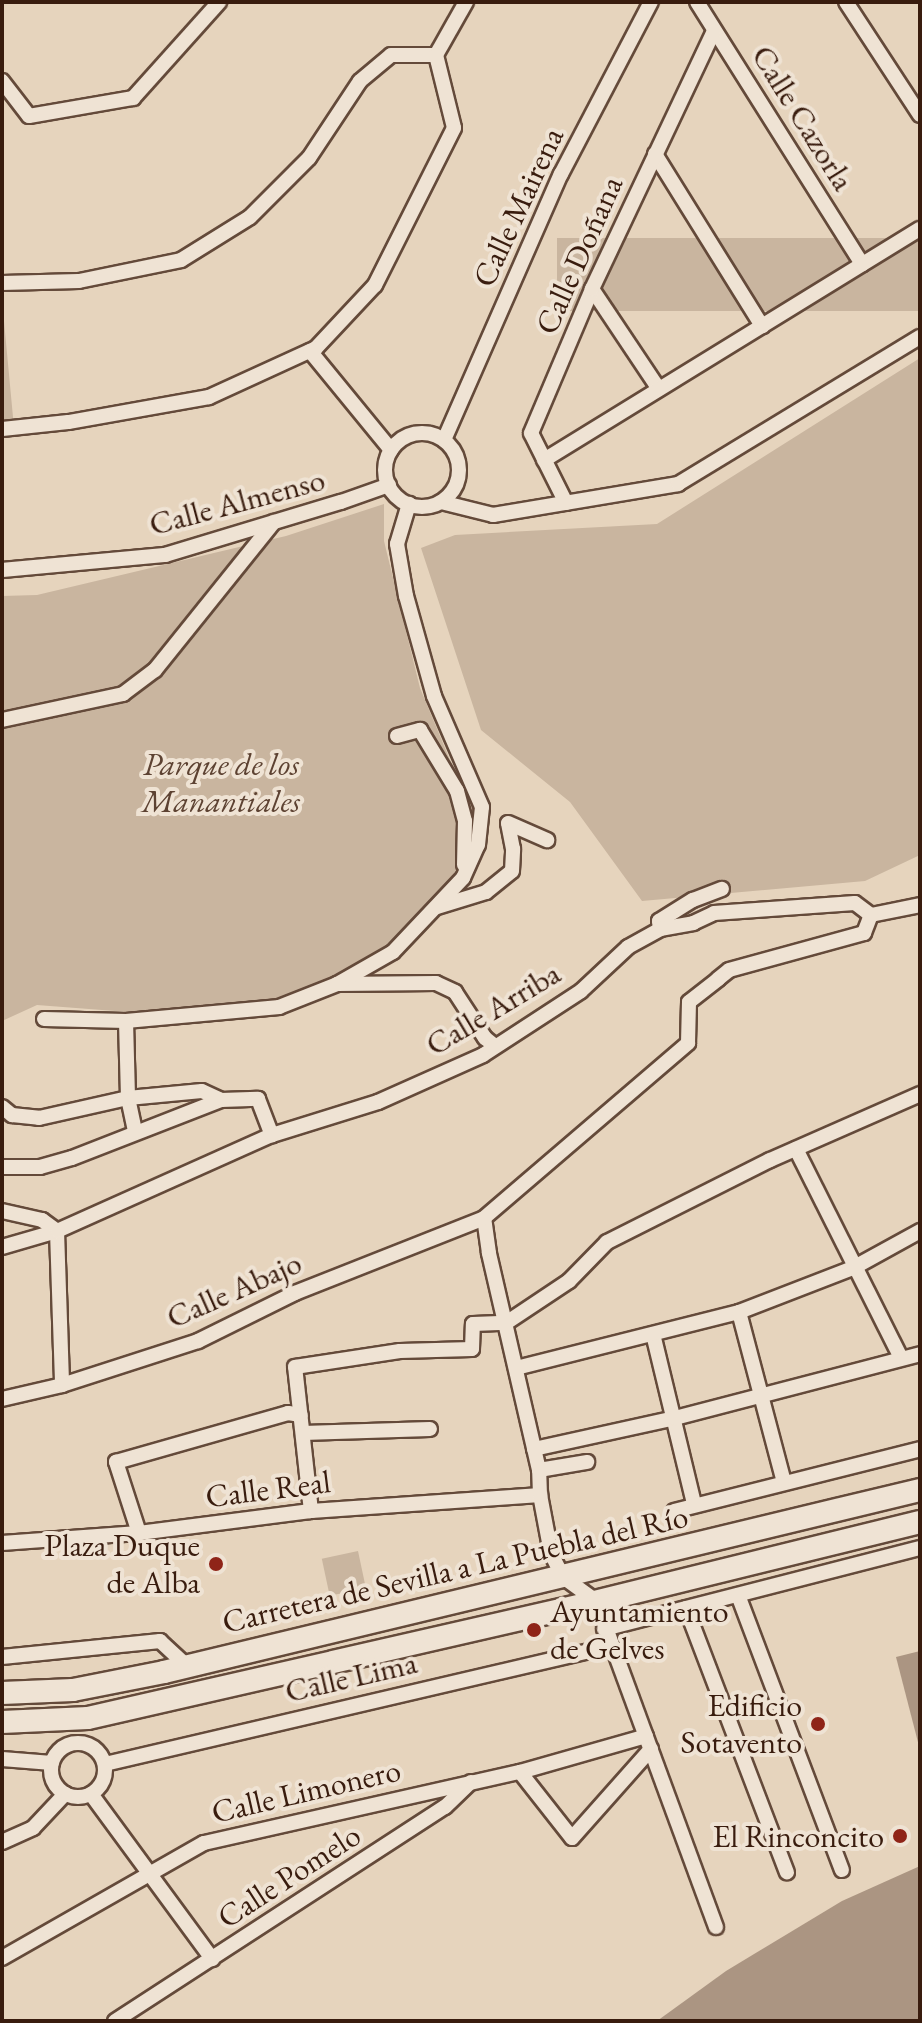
<!DOCTYPE html>
<html>
<head>
<meta charset="utf-8">
<style>
  body { margin:0 }
  #map { position:relative; width:922px; height:2023px; overflow:hidden; background:#e6d4bd; font-family:"EB Garamond",serif }
  div>[style] { position:absolute }
  .green>* { inset:0; background:#c9b59f; transform-origin:0 0 }
  .water>* { inset:0; background:#ab9582 }
  .roads { filter:drop-shadow(2px 0 #644a3a) drop-shadow(-2px 0 #644a3a) drop-shadow(0 2px #644a3a) drop-shadow(0 -2px #644a3a) }
  .street>* { height:14px; margin:-7px; padding:0 7px; transform-origin:7px; border-radius:7px; background:#efe3d4 }
  .street>.ring { margin:-7px; padding:0; box-sizing:content-box; background:none; border:14px solid #efe3d4; border-radius:50% }
  .secondary>* { height:22px; margin:-11px; padding:0 11px; transform-origin:11px; border-radius:11px; background:#efe3d4 }
  .dots>* { width:22px; height:22px; translate:-50% -50%; box-sizing:border-box; border:4px solid #efe3d4; border-radius:50% }
  span { translate:-50% -50%; white-space:nowrap; text-align:center; line-height:1.15; -webkit-text-stroke:8px #efe3d4; paint-order:stroke }
  .street-label { font-size:32px; color:#391c0e }
  .park-label { font-size:32px; color:#5d4232; font-style:italic }
  .poi-label { font-size:32px; color:#391c0e }
  .right { translate:-100% -50%; text-align:right }
  .left { translate:0 -50%; text-align:left }
  .frame { position:absolute; inset:0; border:4px solid #391c0e; pointer-events:none }
</style>
</head>
<body>
<div id="map">
  <div class="green">
    <div style="left:920px;top:238px;width:73px;height:363px;rotate:90deg"></div>
    <div style="clip-path:polygon(2px 300px,14px 428px,2px 429px)"></div>
    <div style="clip-path:polygon(920px 358px,920px 855px,865px 881px,642px 901px,570px 802px,481px 730px,421px 548px,455px 535px,657px 524px)"></div>
    <div style="clip-path:polygon(384px 504px,384px 541px,420px 688px,450px 760px,475px 806px,474px 832px,447px 888px,401px 938px,323px 982px,279px 1001px,128px 1012px,37px 1005px,2px 1021px,2px 596px,37px 595px,286px 536px)"></div>
    <div style="left:358px;top:1551px;width:38px;height:37px;rotate:78deg"></div>
  </div>
  <div class="water">
    <div style="clip-path:polygon(920px 1651px,920px 1750px,896px 1657px)"></div>
    <div style="clip-path:polygon(920px 1866px,920px 2021px,657px 2021px,726px 1971px,842px 1901px)"></div>
  </div>
  <div class="roads">
    <div class="street">
      <div style="left:697px;top:2px;width:310px;rotate:57.8deg"></div>
      <div style="left:846px;top:2px;width:135px;rotate:56.8deg"></div>
      <div style="left:436px;top:55px;width:61px;rotate:-60.5deg"></div>
      <div style="left:2px;top:81px;width:44px;rotate:52.4deg"></div>
      <div style="left:29px;top:116px;width:106px;rotate:-9.8deg"></div>
      <div style="left:133px;top:98px;width:129px;rotate:-48.1deg"></div>
      <div style="left:655px;top:154px;width:203px;rotate:58.1deg"></div>
      <div style="left:2px;top:283px;width:77px;rotate:-1.5deg"></div>
      <div style="left:79px;top:281px;width:104px;rotate:-11.6deg"></div>
      <div style="left:181px;top:260px;width:81px;rotate:-31.9deg"></div>
      <div style="left:250px;top:217px;width:83px;rotate:-45deg"></div>
      <div style="left:309px;top:158px;width:92px;rotate:-56.5deg"></div>
      <div style="left:360px;top:81px;width:40px;rotate:-40deg"></div>
      <div style="left:391px;top:55px;width:45px"></div>
      <div style="left:436px;top:55px;width:75px;rotate:76.1deg"></div>
      <div style="left:454px;top:128px;width:176px;rotate:116.7deg"></div>
      <div style="left:375px;top:285px;width:86px;rotate:133.1deg"></div>
      <div style="left:316px;top:348px;width:118px;rotate:155.4deg"></div>
      <div style="left:209px;top:397px;width:143px;rotate:169.9deg"></div>
      <div style="left:68px;top:422px;width:66px;rotate:173.9deg"></div>
      <div style="left:592px;top:289px;width:120px;rotate:56.2deg"></div>
      <div style="left:310px;top:351px;width:128px;rotate:50.7deg"></div>
      <div class="ring" style="left:385px;top:433px;width:60px;height:60px"></div>
      <div style="left:444px;top:440px;width:291px;rotate:-66.3deg"></div>
      <div style="left:561px;top:174px;width:194px;rotate:-62.4deg"></div>
      <div style="left:544px;top:460px;width:441px;rotate:-31.6deg"></div>
      <div style="left:441px;top:502px;width:54px;rotate:14deg"></div>
      <div style="left:493px;top:515px;width:188px;rotate:-9.5deg"></div>
      <div style="left:678px;top:484px;width:283px;rotate:-31.3deg"></div>
      <div style="left:566px;top:503px;width:78px;rotate:-116.6deg"></div>
      <div style="left:531px;top:433px;width:156px;rotate:-67deg"></div>
      <div style="left:592px;top:289px;width:285px;rotate:-64.7deg"></div>
      <div style="left:2px;top:570px;width:164px;rotate:-5.3deg"></div>
      <div style="left:165px;top:555px;width:184px;rotate:-16.8deg"></div>
      <div style="left:341px;top:502px;width:51px;rotate:-19.5deg"></div>
      <div style="left:2px;top:720px;width:124px;rotate:-12.1deg"></div>
      <div style="left:123px;top:694px;width:40px;rotate:-37deg"></div>
      <div style="left:155px;top:670px;width:190px;rotate:-51.2deg"></div>
      <div style="left:397px;top:736px;width:24px;rotate:-15deg"></div>
      <div style="left:420px;top:730px;width:71px;rotate:58.8deg"></div>
      <div style="left:457px;top:791px;width:31px;rotate:75deg"></div>
      <div style="left:465px;top:821px;width:44px;rotate:91.3deg"></div>
      <div style="left:508px;top:823px;width:43px;rotate:23.6deg"></div>
      <div style="left:437px;top:907px;width:51px;rotate:-17deg"></div>
      <div style="left:486px;top:892px;width:33px;rotate:-39deg"></div>
      <div style="left:512px;top:871px;width:22px;rotate:-87deg"></div>
      <div style="left:513px;top:849px;width:26px;rotate:-101deg"></div>
      <div style="left:660px;top:929px;width:8px;rotate:-97deg"></div>
      <div style="left:659px;top:921px;width:40px;rotate:-32deg"></div>
      <div style="left:693px;top:900px;width:31px;rotate:-21deg"></div>
      <div style="left:337px;top:984px;width:99px;rotate:-0.6deg"></div>
      <div style="left:436px;top:983px;width:21px;rotate:25deg"></div>
      <div style="left:455px;top:992px;width:55px;rotate:56.9deg"></div>
      <div style="left:485px;top:1038px;width:13px;rotate:39deg"></div>
      <div style="left:44px;top:1019px;width:82px;rotate:1.4deg"></div>
      <div style="left:126px;top:1021px;width:154px;rotate:-5.2deg"></div>
      <div style="left:279px;top:1007px;width:62px;rotate:-21.6deg"></div>
      <div style="left:337px;top:984px;width:64px;rotate:-29.7deg"></div>
      <div style="left:393px;top:952px;width:102px;rotate:-46.6deg"></div>
      <div style="left:463px;top:878px;width:36px;rotate:-66deg"></div>
      <div style="left:478px;top:845px;width:38px;rotate:-84deg"></div>
      <div style="left:482px;top:807px;width:121px;rotate:-113.4deg"></div>
      <div style="left:434px;top:696px;width:104px;rotate:-105.6deg"></div>
      <div style="left:406px;top:596px;width:53px;rotate:-99.8deg"></div>
      <div style="left:397px;top:544px;width:42px;rotate:-73.3deg"></div>
      <div style="left:126px;top:1021px;width:77px;rotate:88.5deg"></div>
      <div style="left:128px;top:1098px;width:35px;rotate:78deg"></div>
      <div style="left:2px;top:1107px;width:13px;rotate:39deg"></div>
      <div style="left:12px;top:1115px;width:27px;rotate:6deg"></div>
      <div style="left:39px;top:1118px;width:91px;rotate:-12.7deg"></div>
      <div style="left:128px;top:1098px;width:74px;rotate:-5.4deg"></div>
      <div style="left:202px;top:1091px;width:21px;rotate:25deg"></div>
      <div style="left:221px;top:1100px;width:37px;rotate:-2deg"></div>
      <div style="left:258px;top:1099px;width:39px;rotate:69deg"></div>
      <div style="left:796px;top:1149px;width:234px;rotate:63.3deg"></div>
      <div style="left:2px;top:1167px;width:38px"></div>
      <div style="left:40px;top:1167px;width:33px;rotate:-16deg"></div>
      <div style="left:72px;top:1158px;width:160px;rotate:-21.3deg"></div>
      <div style="left:2px;top:1211px;width:41px;rotate:12.7deg"></div>
      <div style="left:42px;top:1220px;width:19px;rotate:36deg"></div>
      <div style="left:57px;top:1231px;width:154px;rotate:88.1deg"></div>
      <div style="left:2px;top:1247px;width:57px;rotate:-16.2deg"></div>
      <div style="left:57px;top:1231px;width:235px;rotate:-24.1deg"></div>
      <div style="left:272px;top:1135px;width:111px;rotate:-17.3deg"></div>
      <div style="left:378px;top:1102px;width:115px;rotate:-24.1deg"></div>
      <div style="left:483px;top:1055px;width:117px;rotate:-33.1deg"></div>
      <div style="left:581px;top:991px;width:64px;rotate:-43.1deg"></div>
      <div style="left:628px;top:947px;width:37px;rotate:-29deg"></div>
      <div style="left:660px;top:929px;width:34px;rotate:-10deg"></div>
      <div style="left:693px;top:923px;width:23px;rotate:-25deg"></div>
      <div style="left:714px;top:913px;width:141px;rotate:-4.1deg"></div>
      <div style="left:855px;top:903px;width:20px;rotate:37deg"></div>
      <div style="left:871px;top:915px;width:50px;rotate:-11.5deg"></div>
      <div style="left:739px;top:1312px;width:176px;rotate:75.2deg"></div>
      <div style="left:653px;top:1334px;width:175px;rotate:76.4deg"></div>
      <div style="left:516px;top:1368px;width:230px;rotate:-14.1deg"></div>
      <div style="left:739px;top:1312px;width:122px;rotate:-21.1deg"></div>
      <div style="left:853px;top:1268px;width:77px;rotate:-28.9deg"></div>
      <div style="left:2px;top:1399px;width:62px;rotate:-13.1deg"></div>
      <div style="left:62px;top:1385px;width:143px;rotate:-17.9deg"></div>
      <div style="left:198px;top:1341px;width:108px;rotate:-26.3deg"></div>
      <div style="left:295px;top:1293px;width:203px;rotate:-21.6deg"></div>
      <div style="left:303px;top:1433px;width:127px;rotate:-1.8deg"></div>
      <div style="left:534px;top:1449px;width:144px;rotate:-12.4deg"></div>
      <div style="left:675px;top:1418px;width:253px;rotate:-14.6deg"></div>
      <div style="left:539px;top:1470px;width:49px;rotate:-9.5deg"></div>
      <div style="left:311px;top:1511px;width:145px;rotate:-96.3deg"></div>
      <div style="left:295px;top:1367px;width:106px;rotate:-8.7deg"></div>
      <div style="left:400px;top:1351px;width:72px;rotate:-1.6deg"></div>
      <div style="left:472px;top:1349px;width:25px;rotate:-88deg"></div>
      <div style="left:473px;top:1324px;width:33px;rotate:-2deg"></div>
      <div style="left:506px;top:1323px;width:76px;rotate:-33.7deg"></div>
      <div style="left:569px;top:1281px;width:54px;rotate:-45.7deg"></div>
      <div style="left:607px;top:1242px;width:182px;rotate:-26.7deg"></div>
      <div style="left:770px;top:1160px;width:164px;rotate:-23.7deg"></div>
      <div style="left:674px;top:1511px;width:254px;rotate:-14.1deg"></div>
      <div style="left:139px;top:1533px;width:75px;rotate:-107.9deg"></div>
      <div style="left:116px;top:1462px;width:179px;rotate:-15.9deg"></div>
      <div style="left:288px;top:1413px;width:13px;rotate:9deg"></div>
      <div style="left:2px;top:1543px;width:137px;rotate:-4.2deg"></div>
      <div style="left:139px;top:1533px;width:173px;rotate:-7.3deg"></div>
      <div style="left:311px;top:1511px;width:230px;rotate:-4deg"></div>
      <div style="left:738px;top:1595px;width:294px;rotate:69.3deg"></div>
      <div style="left:686px;top:1608px;width:283px;rotate:69.1deg"></div>
      <div style="left:604px;top:1629px;width:326px;rotate:-14.4deg"></div>
      <div style="left:2px;top:1657px;width:159px;rotate:-5.8deg"></div>
      <div style="left:160px;top:1641px;width:37px;rotate:43deg"></div>
      <div class="ring" style="left:51px;top:1743px;width:40px;height:40px"></div>
      <div style="left:2px;top:1759px;width:50px;rotate:4.6deg"></div>
      <div style="left:105px;top:1764px;width:520px;rotate:-13.13deg"></div>
      <div style="left:520px;top:1772px;width:84px;rotate:51.8deg"></div>
      <div style="left:572px;top:1838px;width:119px;rotate:-48.4deg"></div>
      <div style="left:91px;top:1794px;width:205px;rotate:53.7deg"></div>
      <div style="left:2px;top:1842px;width:34px;rotate:-24deg"></div>
      <div style="left:33px;top:1828px;width:47px;rotate:-46.7deg"></div>
      <div style="left:716px;top:1927px;width:347px;rotate:-110.2deg"></div>
      <div style="left:596px;top:1601px;width:41px;rotate:-144deg"></div>
      <div style="left:563px;top:1577px;width:27px;rotate:-117deg"></div>
      <div style="left:551px;top:1553px;width:59px;rotate:-100.7deg"></div>
      <div style="left:540px;top:1495px;width:25px;rotate:-92deg"></div>
      <div style="left:539px;top:1470px;width:223px;rotate:-103deg"></div>
      <div style="left:489px;top:1253px;width:35px;rotate:-98deg"></div>
      <div style="left:484px;top:1218px;width:269px;rotate:-40.6deg"></div>
      <div style="left:688px;top:1043px;width:41px;rotate:-88.6deg"></div>
      <div style="left:689px;top:1002px;width:37px;rotate:-38deg"></div>
      <div style="left:718px;top:979px;width:14px;rotate:-39deg"></div>
      <div style="left:729px;top:970px;width:140px;rotate:-15.3deg"></div>
      <div style="left:864px;top:933px;width:19px;rotate:-69deg"></div>
      <div style="left:2px;top:1958px;width:232px;rotate:-29.7deg"></div>
      <div style="left:204px;top:1843px;width:324px;rotate:-12.7deg"></div>
      <div style="left:520px;top:1772px;width:131px;rotate:-15.9deg"></div>
      <div style="left:115px;top:2021px;width:393px;rotate:-33deg"></div>
      <div style="left:445px;top:1807px;width:36px;rotate:-44deg"></div>
    </div>
    <div class="secondary">
      <div style="left:2px;top:1693px;width:71px;rotate:-2.4deg"></div>
      <div style="left:73px;top:1690px;width:93px;rotate:-11.2deg"></div>
      <div style="left:164px;top:1672px;width:778px;rotate:-13.54deg"></div>
      <div style="left:2px;top:1722px;width:86px;rotate:-2.7deg"></div>
      <div style="left:88px;top:1718px;width:507px;rotate:-12.88deg"></div>
      <div style="left:582px;top:1605px;width:348px;rotate:-13.8deg"></div>
    </div>
  </div>
  <div class="dots">
    <div style="left:216px;top:1564px;background:#8f2418"></div>
    <div style="left:534px;top:1630px;background:#8f2418"></div>
    <div style="left:818px;top:1724px;background:#8f2418"></div>
    <div style="left:900px;top:1836px;background:#8f2418"></div>
  </div>
  <div class="street-label">
    <span style="left:803px;top:118px;rotate:58deg">Calle Cazorla</span>
    <span style="left:518px;top:207px;rotate:-65deg">Calle Mairena</span>
    <span style="left:579px;top:255px;rotate:-66deg">Calle Doñana</span>
    <span style="left:237px;top:502px;rotate:-15deg">Calle Almenso</span>
    <span style="left:493px;top:1009px;rotate:-31deg">Calle Arriba</span>
    <span style="left:234px;top:1290px;rotate:-24deg">Calle Abajo</span>
    <span style="left:268px;top:1489px;rotate:-7deg">Calle Real</span>
    <span style="left:455px;top:1569px;rotate:-13deg">Carretera de Sevilla a La Puebla del Río</span>
    <span style="left:351px;top:1677px;rotate:-13deg">Calle Lima</span>
    <span style="left:306px;top:1791px;rotate:-13deg">Calle Limonero</span>
    <span style="left:289px;top:1876px;rotate:-33deg">Calle Pomelo</span>
  </div>
  <div class="park-label">
    <span style="left:221px;top:783px">Parque de los<br>Manantiales</span>
  </div>
  <div class="poi-label">
    <span class="right" style="left:200px;top:1564px">Plaza Duque<br>de Alba</span>
    <span class="left" style="left:550px;top:1630px">Ayuntamiento<br>de Gelves</span>
    <span class="right" style="left:802px;top:1724px">Edificio<br>Sotavento</span>
    <span class="right" style="left:884px;top:1836px">El Rinconcito</span>
  </div>
  <div class="frame"></div>
</div>
</body>
</html>
